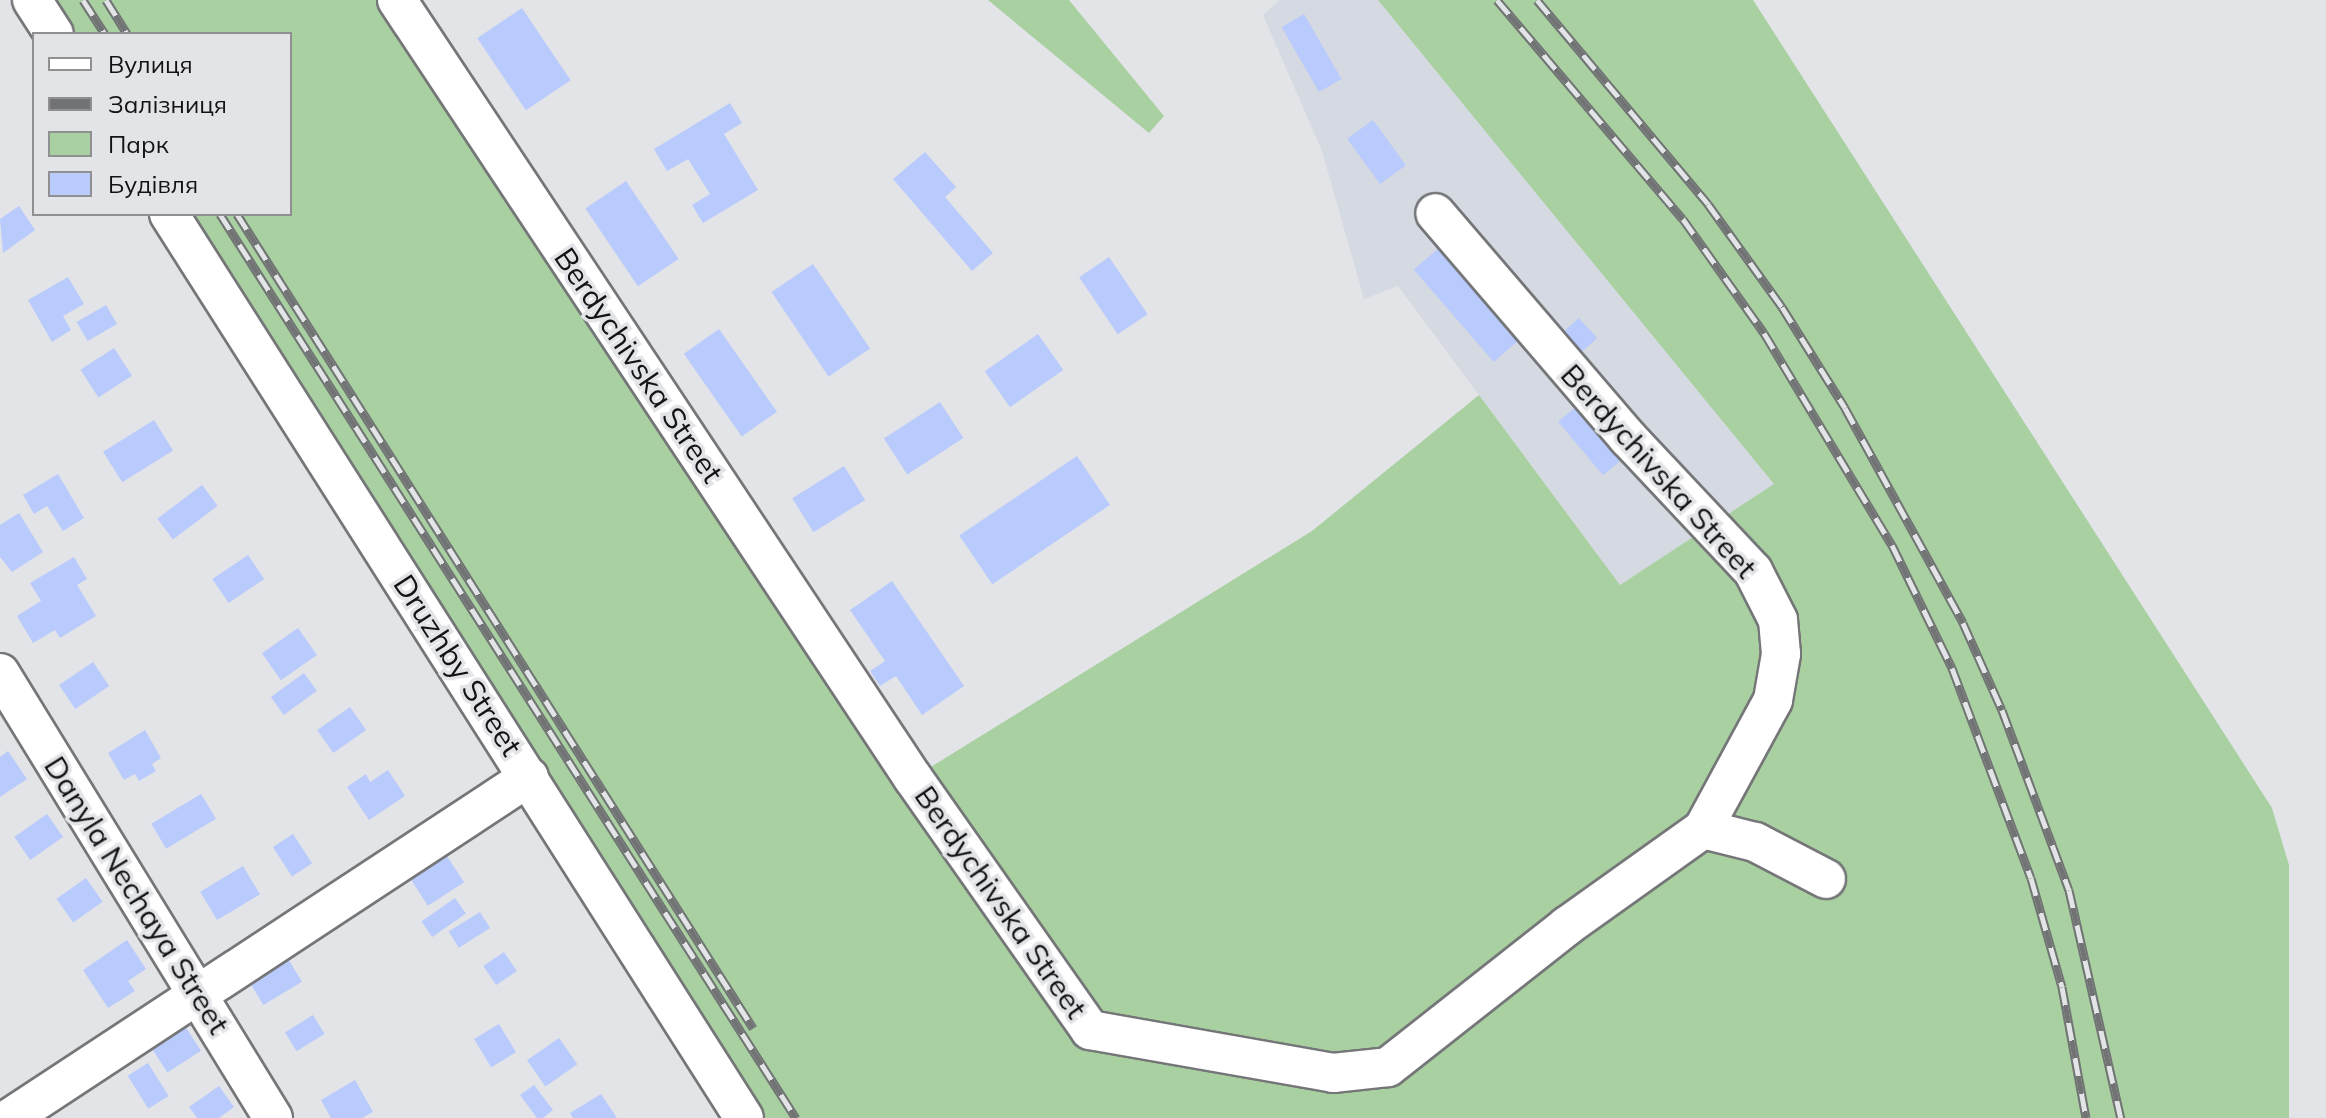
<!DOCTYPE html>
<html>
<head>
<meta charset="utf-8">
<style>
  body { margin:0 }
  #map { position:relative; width:2326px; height:1118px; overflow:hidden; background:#e3e4e7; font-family:Mulish,sans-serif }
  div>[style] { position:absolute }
  .built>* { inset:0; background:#d5d9e2 }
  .green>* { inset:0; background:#a9d0a1 }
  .building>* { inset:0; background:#b9cbfc; transform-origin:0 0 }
  .roads { filter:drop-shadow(2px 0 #757678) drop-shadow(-2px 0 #757678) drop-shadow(0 2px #757678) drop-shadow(0 -2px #757678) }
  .minor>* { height:38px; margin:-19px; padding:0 19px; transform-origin:19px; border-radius:19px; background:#fff }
  .rail>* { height:9px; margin-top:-4.5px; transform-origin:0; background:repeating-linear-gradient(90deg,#e3e4e7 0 18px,#727375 0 36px); box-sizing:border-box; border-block:2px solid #727375 }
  span { translate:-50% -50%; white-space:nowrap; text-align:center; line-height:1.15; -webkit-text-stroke:7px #e3e4e7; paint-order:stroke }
  .street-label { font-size:30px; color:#131314 }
  .legend { position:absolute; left:32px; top:32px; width:260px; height:184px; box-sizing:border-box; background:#e3e4e7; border:2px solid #909093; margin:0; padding:10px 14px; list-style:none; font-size:24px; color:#131314 }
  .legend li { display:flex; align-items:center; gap:16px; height:40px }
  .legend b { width:40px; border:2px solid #909093 }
</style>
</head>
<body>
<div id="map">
  <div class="built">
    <div style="clip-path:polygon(1280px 0,1378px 0,1775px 484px,1620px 585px,1398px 286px,1364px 299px,1322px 151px,1263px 15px)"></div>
  </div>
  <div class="green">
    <div style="clip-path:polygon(32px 0,397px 0,913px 778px,1312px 531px,1479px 395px,1620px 585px,1774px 484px,1378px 0,1753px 0,2272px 808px,2289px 865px,2289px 1118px,744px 1118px,169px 214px,290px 214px,290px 34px,54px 34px)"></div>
    <div style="clip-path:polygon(988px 0,1069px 0,1164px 116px,1149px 133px)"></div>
  </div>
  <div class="building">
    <div style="left:522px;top:8px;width:87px;height:54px;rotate:56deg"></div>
    <div style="left:1304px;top:14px;width:75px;height:26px;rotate:60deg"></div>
    <div style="clip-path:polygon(730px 103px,742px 123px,724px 134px,758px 190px,703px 223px,692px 205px,710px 194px,688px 159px,667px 171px,654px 149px)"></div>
    <div style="left:1373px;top:120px;width:56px;height:32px;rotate:54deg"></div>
    <div style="clip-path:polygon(925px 152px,956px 187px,945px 197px,993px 253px,972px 271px,893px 179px)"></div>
    <div style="left:626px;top:181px;width:94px;height:49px;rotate:56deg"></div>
    <div style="clip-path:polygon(19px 206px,35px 230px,3px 253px,0 219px)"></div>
    <div style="left:1447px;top:241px;width:122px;height:44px;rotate:49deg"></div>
    <div style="left:1109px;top:257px;width:69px;height:36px;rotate:56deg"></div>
    <div style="left:813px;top:264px;width:102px;height:50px;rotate:56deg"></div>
    <div style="clip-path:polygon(68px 277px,84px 304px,63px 316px,71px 330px,52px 342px,28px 300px)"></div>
    <div style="left:106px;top:305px;width:22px;height:34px;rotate:60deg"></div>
    <div style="left:1579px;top:318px;width:27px;height:28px;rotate:48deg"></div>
    <div style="left:719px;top:329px;width:101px;height:43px;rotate:55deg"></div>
    <div style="left:1038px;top:334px;width:44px;height:65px;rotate:55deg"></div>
    <div style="left:114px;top:348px;width:33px;height:40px;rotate:57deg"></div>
    <div style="left:940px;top:402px;width:43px;height:67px;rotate:57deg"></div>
    <div style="left:1578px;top:405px;width:70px;height:26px;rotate:50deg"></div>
    <div style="left:154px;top:420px;width:36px;height:60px;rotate:58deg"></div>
    <div style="left:1077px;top:456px;width:59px;height:142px;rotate:56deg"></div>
    <div style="left:844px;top:466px;width:40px;height:61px;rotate:58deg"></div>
    <div style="clip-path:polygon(58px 474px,84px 518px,63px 531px,47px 506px,34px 514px,23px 495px)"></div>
    <div style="left:202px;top:485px;width:26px;height:56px;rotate:53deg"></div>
    <div style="clip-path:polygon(19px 513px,43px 552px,12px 572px,0 557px,0 525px)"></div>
    <div style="left:248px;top:555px;width:29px;height:43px;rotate:56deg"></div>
    <div style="clip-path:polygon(74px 557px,87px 579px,77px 585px,96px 616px,60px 638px,55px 630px,33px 643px,17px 616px,41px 601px,30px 583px)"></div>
    <div style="clip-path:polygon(892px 581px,964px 686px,922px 715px,896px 676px,880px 686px,870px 671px,885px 661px,850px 610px)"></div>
    <div style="left:298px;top:628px;width:33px;height:44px;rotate:55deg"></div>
    <div style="left:93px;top:662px;width:29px;height:41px;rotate:56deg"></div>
    <div style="left:304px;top:673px;width:22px;height:41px;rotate:54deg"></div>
    <div style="left:350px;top:707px;width:28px;height:40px;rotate:55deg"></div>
    <div style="clip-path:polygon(145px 730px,161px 758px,152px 764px,156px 771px,139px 781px,135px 774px,124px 780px,108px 753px)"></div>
    <div style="clip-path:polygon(8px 751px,27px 779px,0 797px,0 757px)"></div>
    <div style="clip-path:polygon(388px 770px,405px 796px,369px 820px,347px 787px,366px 774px,370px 782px)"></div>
    <div style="left:201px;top:794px;width:29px;height:58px;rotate:59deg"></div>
    <div style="left:47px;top:814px;width:28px;height:40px;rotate:55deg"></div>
    <div style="left:293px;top:834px;width:35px;height:24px;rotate:57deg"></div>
    <div style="left:445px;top:853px;width:35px;height:43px;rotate:57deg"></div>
    <div style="left:243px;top:866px;width:33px;height:50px;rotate:59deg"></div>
    <div style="left:86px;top:878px;width:29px;height:36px;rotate:55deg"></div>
    <div style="left:455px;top:898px;width:19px;height:41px;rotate:55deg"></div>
    <div style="left:480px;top:912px;width:19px;height:37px;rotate:58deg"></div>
    <div style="clip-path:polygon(127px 940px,146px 969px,128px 981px,135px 991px,108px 1008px,83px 970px)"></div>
    <div style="left:504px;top:952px;width:23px;height:25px;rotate:56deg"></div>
    <div style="left:287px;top:957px;width:29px;height:45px;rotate:59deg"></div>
    <div style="left:313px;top:1015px;width:22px;height:33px;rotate:58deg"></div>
    <div style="left:183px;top:1023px;width:33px;height:40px;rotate:57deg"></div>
    <div style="left:499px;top:1024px;width:33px;height:29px;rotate:59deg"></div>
    <div style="left:559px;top:1038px;width:32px;height:39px;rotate:55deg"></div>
    <div style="left:148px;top:1063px;width:39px;height:24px;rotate:58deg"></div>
    <div style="clip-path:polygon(355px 1080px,373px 1112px,362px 1118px,331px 1118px,321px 1100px)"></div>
    <div style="clip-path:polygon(534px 1085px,553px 1110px,543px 1118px,537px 1118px,520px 1095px)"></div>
    <div style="clip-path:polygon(219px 1086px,234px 1107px,219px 1118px,197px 1118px,189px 1107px)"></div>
    <div style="clip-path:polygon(601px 1094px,617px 1118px,573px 1118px,570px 1113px)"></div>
  </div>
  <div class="roads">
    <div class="minor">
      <div style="left:32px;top:0;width:40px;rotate:57.1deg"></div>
      <div style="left:397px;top:0;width:934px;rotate:56.45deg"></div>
      <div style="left:913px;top:778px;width:308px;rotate:54.9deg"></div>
      <div style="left:1090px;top:1030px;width:247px;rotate:10deg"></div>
      <div style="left:1333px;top:1073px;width:55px;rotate:-6.2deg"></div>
      <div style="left:1388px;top:1067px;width:228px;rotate:-38.2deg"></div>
      <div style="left:1567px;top:926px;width:167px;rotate:-35.5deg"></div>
      <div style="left:1703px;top:829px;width:147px;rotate:-61.5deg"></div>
      <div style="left:1773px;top:700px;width:47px;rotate:-80.1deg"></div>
      <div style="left:1781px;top:654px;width:34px;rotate:-95deg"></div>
      <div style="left:1778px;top:620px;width:55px;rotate:-117deg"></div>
      <div style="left:1753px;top:571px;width:183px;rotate:-133.2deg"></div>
      <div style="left:1628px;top:438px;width:296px;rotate:-130.6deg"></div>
      <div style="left:169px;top:214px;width:1071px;rotate:57.54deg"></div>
      <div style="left:0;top:673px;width:522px;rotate:58.47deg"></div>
      <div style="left:1703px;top:829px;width:54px;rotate:14deg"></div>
      <div style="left:1755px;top:842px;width:80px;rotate:27.5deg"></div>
      <div style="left:10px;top:1118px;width:621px;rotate:-33.31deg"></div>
    </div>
  </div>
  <div class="rail">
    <div style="left:83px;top:0;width:40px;rotate:57.1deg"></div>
    <div style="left:106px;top:0;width:40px;rotate:58deg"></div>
    <div style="left:1497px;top:0;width:287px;rotate:49.7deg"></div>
    <div style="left:1683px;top:219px;width:140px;rotate:54.6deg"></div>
    <div style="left:1764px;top:333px;width:248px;rotate:58.9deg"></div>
    <div style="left:1892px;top:545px;width:137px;rotate:64deg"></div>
    <div style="left:1952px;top:668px;width:224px;rotate:69.4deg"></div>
    <div style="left:2031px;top:878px;width:113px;rotate:74.1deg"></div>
    <div style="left:2062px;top:987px;width:133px;rotate:79.6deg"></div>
    <div style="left:1537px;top:0;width:266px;rotate:50deg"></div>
    <div style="left:1708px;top:204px;width:127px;rotate:54.3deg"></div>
    <div style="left:1782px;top:307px;width:119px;rotate:58deg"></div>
    <div style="left:1845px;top:408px;width:245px;rotate:61.2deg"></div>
    <div style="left:1963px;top:623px;width:95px;rotate:65.9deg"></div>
    <div style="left:2002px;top:710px;width:192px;rotate:69.6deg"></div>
    <div style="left:2069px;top:890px;width:234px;rotate:77.2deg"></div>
    <div style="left:220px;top:214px;width:1072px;rotate:57.5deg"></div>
    <div style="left:237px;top:214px;width:964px;rotate:57.63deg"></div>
  </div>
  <div class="street-label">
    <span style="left:639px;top:365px;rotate:56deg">Berdychivska Street</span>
    <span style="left:1659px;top:471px;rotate:48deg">Berdychivska Street</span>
    <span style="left:458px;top:665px;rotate:57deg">Druzhby Street</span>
    <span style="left:137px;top:895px;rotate:58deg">Danyla Nechaya Street</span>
    <span style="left:1001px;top:902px;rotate:55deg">Berdychivska Street</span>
  </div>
  <ul class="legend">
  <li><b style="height:10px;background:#fff"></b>Вулиця</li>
  <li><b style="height:10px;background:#727375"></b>Залізниця</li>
  <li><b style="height:22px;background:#a9d0a1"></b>Парк</li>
  <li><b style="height:22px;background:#b9cbfc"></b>Будівля</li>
  </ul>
</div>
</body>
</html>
